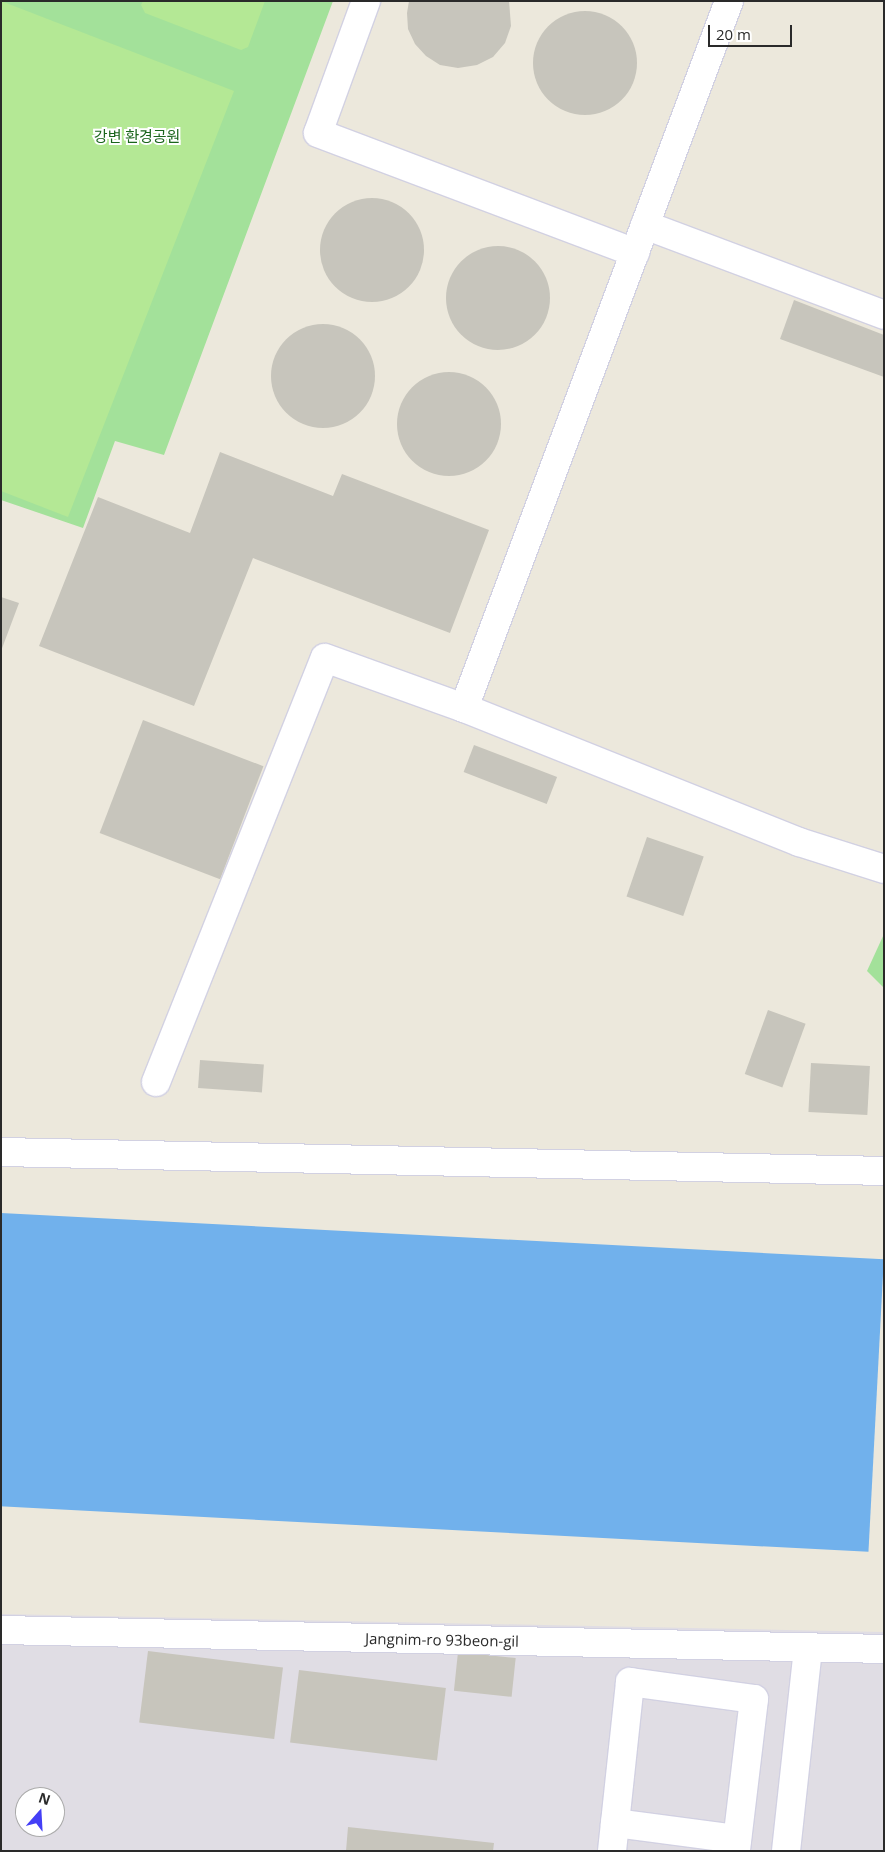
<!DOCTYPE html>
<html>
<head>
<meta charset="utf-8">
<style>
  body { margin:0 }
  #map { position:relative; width:885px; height:1852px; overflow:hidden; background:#ece8dc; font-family:"Open Sans","Noto Sans KR",sans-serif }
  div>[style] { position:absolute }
  .industrial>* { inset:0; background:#e0dde4 }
  .green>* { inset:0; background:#a3e19a }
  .pitch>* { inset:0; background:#b4e895 }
  .water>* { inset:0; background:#71b1ec; transform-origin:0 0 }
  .building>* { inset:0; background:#c7c5bc; transform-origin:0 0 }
  .round { border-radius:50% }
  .roads { filter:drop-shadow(1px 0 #d2d1e2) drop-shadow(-1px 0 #d2d1e2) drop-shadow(0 1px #d2d1e2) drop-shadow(0 -1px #d2d1e2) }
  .minor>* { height:28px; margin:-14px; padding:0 14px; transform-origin:14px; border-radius:14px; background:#fff }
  span { translate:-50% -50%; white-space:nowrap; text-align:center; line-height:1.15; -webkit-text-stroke:4px #fff; paint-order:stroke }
  .park-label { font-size:15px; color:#1b651c }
  .street-label { font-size:15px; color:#2a2a2a }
  .frame { position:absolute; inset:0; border:2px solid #2a2a2a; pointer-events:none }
  .north { position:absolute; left:15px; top:1787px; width:50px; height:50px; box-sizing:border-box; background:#fff; border:1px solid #aaa; border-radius:50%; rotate:19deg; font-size:14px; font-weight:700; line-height:20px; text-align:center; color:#2a2a2a }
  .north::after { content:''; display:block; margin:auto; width:18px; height:22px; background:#443ff6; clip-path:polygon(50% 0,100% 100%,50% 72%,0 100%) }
  .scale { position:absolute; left:708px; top:25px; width:84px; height:22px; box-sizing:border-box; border:2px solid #2a2a2a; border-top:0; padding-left:6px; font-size:15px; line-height:18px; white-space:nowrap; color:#2a2a2a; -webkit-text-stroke:4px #fff; paint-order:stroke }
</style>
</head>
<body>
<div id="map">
  <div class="industrial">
    <div style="clip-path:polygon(evenodd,1px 1614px,884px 1632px,884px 1851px,1px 1851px,1px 1614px,25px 1797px,55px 1797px,55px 1827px,25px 1827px,25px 1797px)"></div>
  </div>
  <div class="green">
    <div style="clip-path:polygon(1px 1px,333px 1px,164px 455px,115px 441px,83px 528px,1px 500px)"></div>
    <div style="clip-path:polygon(884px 934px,884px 988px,867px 971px)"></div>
  </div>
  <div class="pitch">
    <div style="clip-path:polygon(1px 1px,234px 91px,68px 517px,1px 491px)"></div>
    <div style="clip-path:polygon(143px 1px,265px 1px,248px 47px,241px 50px,145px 13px,141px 5px)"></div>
  </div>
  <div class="water">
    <div style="left:1px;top:1213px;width:884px;height:293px;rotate:3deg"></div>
  </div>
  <div class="building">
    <div style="clip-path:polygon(409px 1px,509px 1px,511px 26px,505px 43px,493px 57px,477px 65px,458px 68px,440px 65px,426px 56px,415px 44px,408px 29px,407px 13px)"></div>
    <div class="round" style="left:533px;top:11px;width:104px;height:104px"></div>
    <div class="round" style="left:320px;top:198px;width:104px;height:104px"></div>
    <div class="round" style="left:446px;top:246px;width:104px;height:104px"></div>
    <div style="clip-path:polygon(794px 300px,884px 335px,884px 377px,780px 339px)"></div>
    <div class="round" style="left:271px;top:324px;width:104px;height:104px"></div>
    <div class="round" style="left:397px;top:372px;width:104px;height:104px"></div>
    <div style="clip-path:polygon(220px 452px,333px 496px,342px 474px,489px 530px,450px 633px,253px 558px,194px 706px,39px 646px,98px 497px,190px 533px)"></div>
    <div style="clip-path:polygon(1px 597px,19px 603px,1px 651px)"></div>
    <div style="left:143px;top:720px;width:129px;height:121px;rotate:21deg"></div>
    <div style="left:474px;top:745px;width:89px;height:29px;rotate:21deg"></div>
    <div style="left:647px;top:837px;width:60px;height:63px;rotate:19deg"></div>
    <div style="left:768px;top:1010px;width:40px;height:68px;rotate:20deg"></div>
    <div style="left:200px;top:1060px;width:64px;height:28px;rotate:4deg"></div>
    <div style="left:811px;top:1063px;width:59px;height:49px;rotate:3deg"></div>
    <div style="left:148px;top:1651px;width:136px;height:72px;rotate:7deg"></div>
    <div style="left:458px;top:1652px;width:58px;height:39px;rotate:6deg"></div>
    <div style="left:299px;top:1670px;width:148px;height:73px;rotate:7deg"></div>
    <div style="clip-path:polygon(348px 1827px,494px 1843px,493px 1851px,346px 1851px)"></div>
  </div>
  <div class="roads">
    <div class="minor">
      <div style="left:366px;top:1px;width:140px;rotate:110deg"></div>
      <div style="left:318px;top:133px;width:339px;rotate:20.7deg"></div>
      <div style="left:645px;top:225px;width:255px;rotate:20.6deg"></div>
      <div style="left:464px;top:708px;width:755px;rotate:-69.45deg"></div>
      <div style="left:156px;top:1082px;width:456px;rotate:-68.3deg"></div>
      <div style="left:325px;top:658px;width:148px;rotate:19.8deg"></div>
      <div style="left:464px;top:708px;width:361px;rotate:21.8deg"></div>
      <div style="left:799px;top:842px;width:89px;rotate:17.6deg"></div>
      <div style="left:1px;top:1152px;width:883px;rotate:1.23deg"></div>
      <div style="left:1px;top:1630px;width:883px;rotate:1.23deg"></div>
      <div style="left:615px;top:1823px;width:123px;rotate:7.5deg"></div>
      <div style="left:612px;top:1851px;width:170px;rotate:-83.9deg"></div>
      <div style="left:630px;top:1682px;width:125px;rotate:7.8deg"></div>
      <div style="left:754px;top:1699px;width:153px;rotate:96.8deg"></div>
      <div style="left:786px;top:1851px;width:204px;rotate:-83.8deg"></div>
    </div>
  </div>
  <div class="park-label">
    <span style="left:137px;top:137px">강변 환경공원</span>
  </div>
  <div class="street-label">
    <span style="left:442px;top:1640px;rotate:1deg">Jangnim-ro 93beon-gil</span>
  </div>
  <div class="frame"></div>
  <div class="north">N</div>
  <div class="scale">20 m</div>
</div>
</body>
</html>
